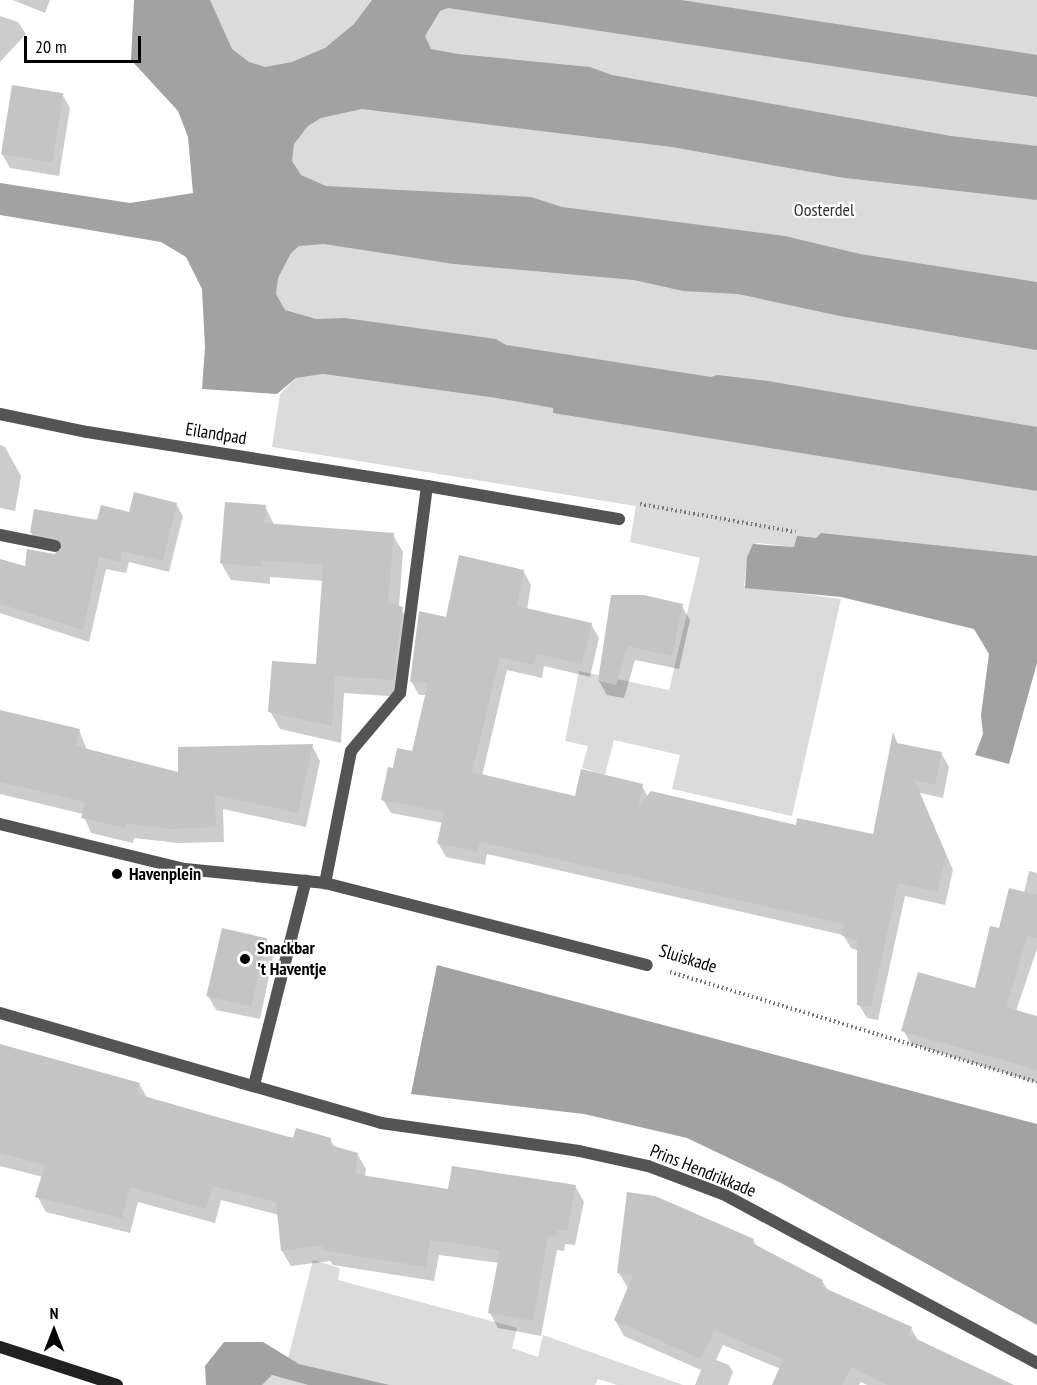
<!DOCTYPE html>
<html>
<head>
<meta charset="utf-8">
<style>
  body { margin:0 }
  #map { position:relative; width:1037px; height:1385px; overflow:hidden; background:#fff; font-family:"PT Sans Narrow",sans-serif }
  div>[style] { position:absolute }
  .green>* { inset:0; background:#dbdbdb }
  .water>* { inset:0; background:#a2a2a2 }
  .shadow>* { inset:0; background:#0003 }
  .building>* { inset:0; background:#c4c4c4; transform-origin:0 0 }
  .path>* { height:4px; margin-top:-2px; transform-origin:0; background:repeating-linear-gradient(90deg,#767676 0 1.5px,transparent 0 4.5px) }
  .street>* { height:12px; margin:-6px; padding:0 6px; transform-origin:6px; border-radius:6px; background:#545454 }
  .secondary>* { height:12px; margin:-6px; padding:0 6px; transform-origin:6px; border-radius:6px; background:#212121 }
  .dots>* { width:16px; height:16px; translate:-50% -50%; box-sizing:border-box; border:3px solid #fff; border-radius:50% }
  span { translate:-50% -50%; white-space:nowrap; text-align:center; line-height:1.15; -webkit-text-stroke:4.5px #fff; paint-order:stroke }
  .park-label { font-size:18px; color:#323232 }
  .street-label { font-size:18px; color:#000 }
  .poi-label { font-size:18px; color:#000; font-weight:700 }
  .left { translate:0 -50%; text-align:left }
  .north { position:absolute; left:24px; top:1301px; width:60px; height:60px; -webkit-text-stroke:4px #fff; paint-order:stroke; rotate:0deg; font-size:16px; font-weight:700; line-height:24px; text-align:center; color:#000 }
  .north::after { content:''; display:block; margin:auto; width:21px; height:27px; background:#000; clip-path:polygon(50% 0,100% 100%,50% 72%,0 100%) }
  .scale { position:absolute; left:24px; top:36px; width:117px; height:27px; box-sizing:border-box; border:3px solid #000; border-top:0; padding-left:8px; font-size:18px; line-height:21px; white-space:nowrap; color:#000; -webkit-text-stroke:4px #fff; paint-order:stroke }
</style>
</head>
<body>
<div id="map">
  <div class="green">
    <div style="clip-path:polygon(199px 0,1037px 0,1037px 583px,816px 538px,794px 547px,757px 543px,748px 554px,744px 586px,841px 599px,792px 816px,672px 789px,680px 755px,614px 740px,605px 775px,582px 768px,588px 746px,565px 741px,579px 671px,669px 690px,700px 558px,630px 542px,636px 506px,272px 447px,280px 394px,296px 378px,323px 374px,496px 398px,838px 457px,258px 341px)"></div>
    <div style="clip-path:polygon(313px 1260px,340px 1268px,338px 1280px,517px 1328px,512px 1348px,538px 1357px,543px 1335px,683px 1385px,617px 1385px,598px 1379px,595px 1385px,390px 1385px,299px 1364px,288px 1358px)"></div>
    <div style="clip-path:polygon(272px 1375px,308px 1385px,262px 1385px)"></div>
  </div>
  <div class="water">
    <div style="clip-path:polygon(134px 0,210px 0,232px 49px,249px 62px,265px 67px,292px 62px,325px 48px,354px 24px,372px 0,681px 0,1037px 55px,1037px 97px,448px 8px,440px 11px,425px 36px,431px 49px,458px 54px,590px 67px,612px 75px,951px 136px,1037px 146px,1037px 200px,845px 178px,672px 147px,362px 109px,321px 118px,308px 126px,294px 144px,292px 161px,301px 175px,326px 186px,531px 197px,562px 207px,785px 236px,860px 254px,1037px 282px,1037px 350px,840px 316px,738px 294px,683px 291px,634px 280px,454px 264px,324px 244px,299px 246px,291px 253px,278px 278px,276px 294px,285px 310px,316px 319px,345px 318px,496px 339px,506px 345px,711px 377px,717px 375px,768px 381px,1037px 427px,1037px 491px,553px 413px,553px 408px,496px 398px,323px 374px,296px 378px,277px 394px,202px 389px,205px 347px,202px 289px,186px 257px,161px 242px,0 215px,0 183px,130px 203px,193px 193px,188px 137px,178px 111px,131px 60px)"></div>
    <div style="clip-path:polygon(821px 533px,1037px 556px,1037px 663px,1009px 764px,975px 755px,983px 734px,981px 715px,989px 654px,974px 629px,841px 597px,745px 588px,747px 557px,753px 544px,794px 547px,797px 536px,816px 538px)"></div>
    <div style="clip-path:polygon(437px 965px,1037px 1124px,1037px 1325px,781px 1183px,687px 1138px,584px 1114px,411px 1094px)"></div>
    <div style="clip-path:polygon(224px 1342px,263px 1342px,299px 1364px,390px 1385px,308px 1385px,272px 1375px,262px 1385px,206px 1385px,205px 1366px)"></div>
  </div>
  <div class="shadow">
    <div style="clip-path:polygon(13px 0,50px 0,45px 13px)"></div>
    <div style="clip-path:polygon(0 16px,18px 22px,26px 34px,0 62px)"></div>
    <div style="clip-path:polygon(62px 94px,70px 108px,59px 176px,10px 168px,2px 154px)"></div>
    <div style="clip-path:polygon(0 445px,5px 447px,21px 476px,15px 511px,0 508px)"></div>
    <div style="clip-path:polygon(176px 504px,183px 516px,169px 572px,129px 562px,126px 573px,106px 569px,89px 642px,0 613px,0 562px,26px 568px,63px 550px,38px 544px,31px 532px)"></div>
    <div style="clip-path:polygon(265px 506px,274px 525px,393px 535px,403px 552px,399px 607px,412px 625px,403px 697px,344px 693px,341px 743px,280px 729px,270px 711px,317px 665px,324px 581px,270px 577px,270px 584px,231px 580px,221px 563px)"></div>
    <div style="clip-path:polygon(524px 572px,531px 585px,527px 610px,591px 624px,599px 638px,590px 677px,544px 666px,542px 678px,507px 670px,482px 776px,576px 798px,642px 786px,648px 797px,797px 826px,874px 836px,894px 737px,898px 744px,941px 753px,949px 767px,943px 798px,920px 793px,953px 870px,945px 905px,905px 896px,878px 1020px,867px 1018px,859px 1005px,859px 951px,851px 948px,843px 935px,487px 854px,485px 865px,446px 857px,438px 843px,443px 823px,391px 813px,383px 800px,394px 770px,413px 753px,427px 695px,419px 695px,411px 681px,447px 619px)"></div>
    <div style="clip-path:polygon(643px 596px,682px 606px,690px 620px,679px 669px,635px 660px,624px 698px,607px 695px,599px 681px)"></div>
    <div style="clip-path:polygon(0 711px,79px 730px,87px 750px,180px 774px,312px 746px,320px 761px,306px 827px,223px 809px,224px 842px,178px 843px,134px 838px,133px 843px,91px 833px,83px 814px,0 794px)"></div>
    <div style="clip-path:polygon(1029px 871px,1037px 873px,1037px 949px,1016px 1011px,1037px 1018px,1037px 1083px,911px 1044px,903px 1030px,976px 990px,1000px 930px,1024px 893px)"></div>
    <div style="clip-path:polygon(266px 939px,274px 953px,260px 1019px,216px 1010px,208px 996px)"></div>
    <div style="clip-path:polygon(0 1046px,139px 1084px,148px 1099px,294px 1140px,330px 1139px,335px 1148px,357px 1154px,366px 1169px,365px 1177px,449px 1191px,575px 1186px,584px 1202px,575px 1245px,565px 1244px,564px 1251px,557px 1250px,541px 1336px,498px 1328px,490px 1313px,499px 1263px,439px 1255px,434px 1281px,333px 1265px,330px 1261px,291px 1266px,282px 1251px,279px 1215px,221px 1200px,215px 1223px,138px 1202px,130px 1233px,46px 1212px,37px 1196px,43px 1177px,0 1166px)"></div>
    <div style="clip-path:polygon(753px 1240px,758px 1248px,822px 1281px,828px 1290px,911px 1328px,919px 1342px,986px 1385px,867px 1385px,861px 1382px,859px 1385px,786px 1385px,781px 1369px,723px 1345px,716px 1360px,729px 1365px,733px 1372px,728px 1385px,695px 1385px,701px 1370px,624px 1336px,615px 1320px,629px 1290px,619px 1273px)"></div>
  </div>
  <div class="building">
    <div style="left:12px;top:85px;width:52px;height:70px;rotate:9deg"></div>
    <div style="clip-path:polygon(134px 492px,177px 503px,163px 561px,122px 551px,120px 562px,99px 557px,83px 630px,0 604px,0 559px,25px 566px,27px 549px,54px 554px,63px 548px,57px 538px,30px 533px,34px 509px,97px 520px,101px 505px,129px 512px)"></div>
    <div style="clip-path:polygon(225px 502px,266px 505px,264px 523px,394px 533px,388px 603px,403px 607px,393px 680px,335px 676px,332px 726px,268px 712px,272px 661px,316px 664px,323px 565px,261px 560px,261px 567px,220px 563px)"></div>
    <div style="clip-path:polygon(459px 555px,524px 570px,517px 606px,592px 623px,582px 664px,537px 654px,534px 665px,500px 657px,472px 772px,575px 796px,581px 769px,643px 784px,638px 808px,651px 791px,796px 825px,797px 818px,873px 834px,893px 732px,897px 743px,942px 752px,935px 785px,914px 780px,946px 855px,937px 892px,898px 883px,871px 1007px,857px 1005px,857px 941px,841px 935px,844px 924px,480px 842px,477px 852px,437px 843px,444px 812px,381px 800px,388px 767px,393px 768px,397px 748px,412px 751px,428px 683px,410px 682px,419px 611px,446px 617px)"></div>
    <div style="clip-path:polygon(611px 595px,644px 595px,683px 604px,672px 656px,628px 646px,616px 685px,598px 681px)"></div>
    <div style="clip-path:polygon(0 710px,80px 729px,76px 746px,178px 772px,178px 747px,313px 744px,298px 813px,215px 795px,216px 827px,169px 829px,126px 823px,125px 828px,81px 818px,85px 802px,0 782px)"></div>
    <div style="clip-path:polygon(1009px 888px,1037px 895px,1037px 938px,1027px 936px,1006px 1007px,1037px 1016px,1037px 1070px,901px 1031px,918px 972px,975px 988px,990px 926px,999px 928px)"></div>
    <div style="left:222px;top:928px;width:46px;height:70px;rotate:13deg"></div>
    <div style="clip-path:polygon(0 1044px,140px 1083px,137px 1094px,224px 1119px,293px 1138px,296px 1128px,331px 1138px,330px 1145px,358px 1153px,355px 1174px,448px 1189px,452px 1166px,576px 1185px,567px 1231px,557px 1229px,556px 1237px,548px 1235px,533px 1321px,488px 1313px,500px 1250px,430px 1240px,426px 1267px,322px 1250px,323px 1245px,281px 1251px,276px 1202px,213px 1186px,206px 1209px,130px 1187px,122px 1218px,35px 1197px,45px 1165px,0 1153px)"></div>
    <div style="clip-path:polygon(627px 1192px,655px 1196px,754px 1239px,752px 1243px,823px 1280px,820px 1286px,912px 1327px,908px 1335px,1014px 1385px,887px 1385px,852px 1367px,842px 1385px,772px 1385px,783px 1359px,714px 1330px,701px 1359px,614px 1320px,633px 1275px,617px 1273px)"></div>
  </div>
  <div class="path">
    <div style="left:640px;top:504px;width:158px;rotate:10.2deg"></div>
    <div style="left:670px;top:972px;width:383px;rotate:16.7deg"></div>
  </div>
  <div class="street">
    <div style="left:0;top:414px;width:89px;rotate:11.7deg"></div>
    <div style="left:87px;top:432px;width:344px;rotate:9deg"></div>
    <div style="left:427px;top:486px;width:209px;rotate:97.4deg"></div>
    <div style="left:400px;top:693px;width:76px;rotate:130.2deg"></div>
    <div style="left:351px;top:751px;width:135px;rotate:101.1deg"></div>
    <div style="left:427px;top:486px;width:195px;rotate:9.8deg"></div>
    <div style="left:0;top:535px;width:56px;rotate:11.3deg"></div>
    <div style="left:0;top:824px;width:190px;rotate:13.7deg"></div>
    <div style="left:185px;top:869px;width:141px;rotate:5.7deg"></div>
    <div style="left:325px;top:883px;width:332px;rotate:14.3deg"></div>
    <div style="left:0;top:1013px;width:397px;rotate:16.1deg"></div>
    <div style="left:381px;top:1123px;width:200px;rotate:8deg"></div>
    <div style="left:579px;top:1151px;width:71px;rotate:12.3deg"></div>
    <div style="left:648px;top:1166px;width:80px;rotate:20.5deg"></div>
    <div style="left:723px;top:1194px;width:357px;rotate:28.3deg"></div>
    <div style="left:254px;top:1085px;width:211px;rotate:-75.8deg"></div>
  </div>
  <div class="secondary">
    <div style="left:0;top:1347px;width:123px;rotate:18deg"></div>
  </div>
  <div class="dots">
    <div style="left:117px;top:874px;background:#000"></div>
    <div style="left:245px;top:959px;background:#000"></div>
  </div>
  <div class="park-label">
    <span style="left:824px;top:210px">Oosterdel</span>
  </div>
  <div class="street-label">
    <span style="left:216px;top:434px;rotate:9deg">Eilandpad</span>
    <span style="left:688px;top:959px;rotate:17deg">Sluiskade</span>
    <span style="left:703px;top:1171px;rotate:22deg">Prins Hendrikkade</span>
  </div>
  <div class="poi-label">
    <span class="left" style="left:129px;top:874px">Havenplein</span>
    <span class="left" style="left:257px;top:959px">Snackbar<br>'t Haventje</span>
  </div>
  <div class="north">N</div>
  <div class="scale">20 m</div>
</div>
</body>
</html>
